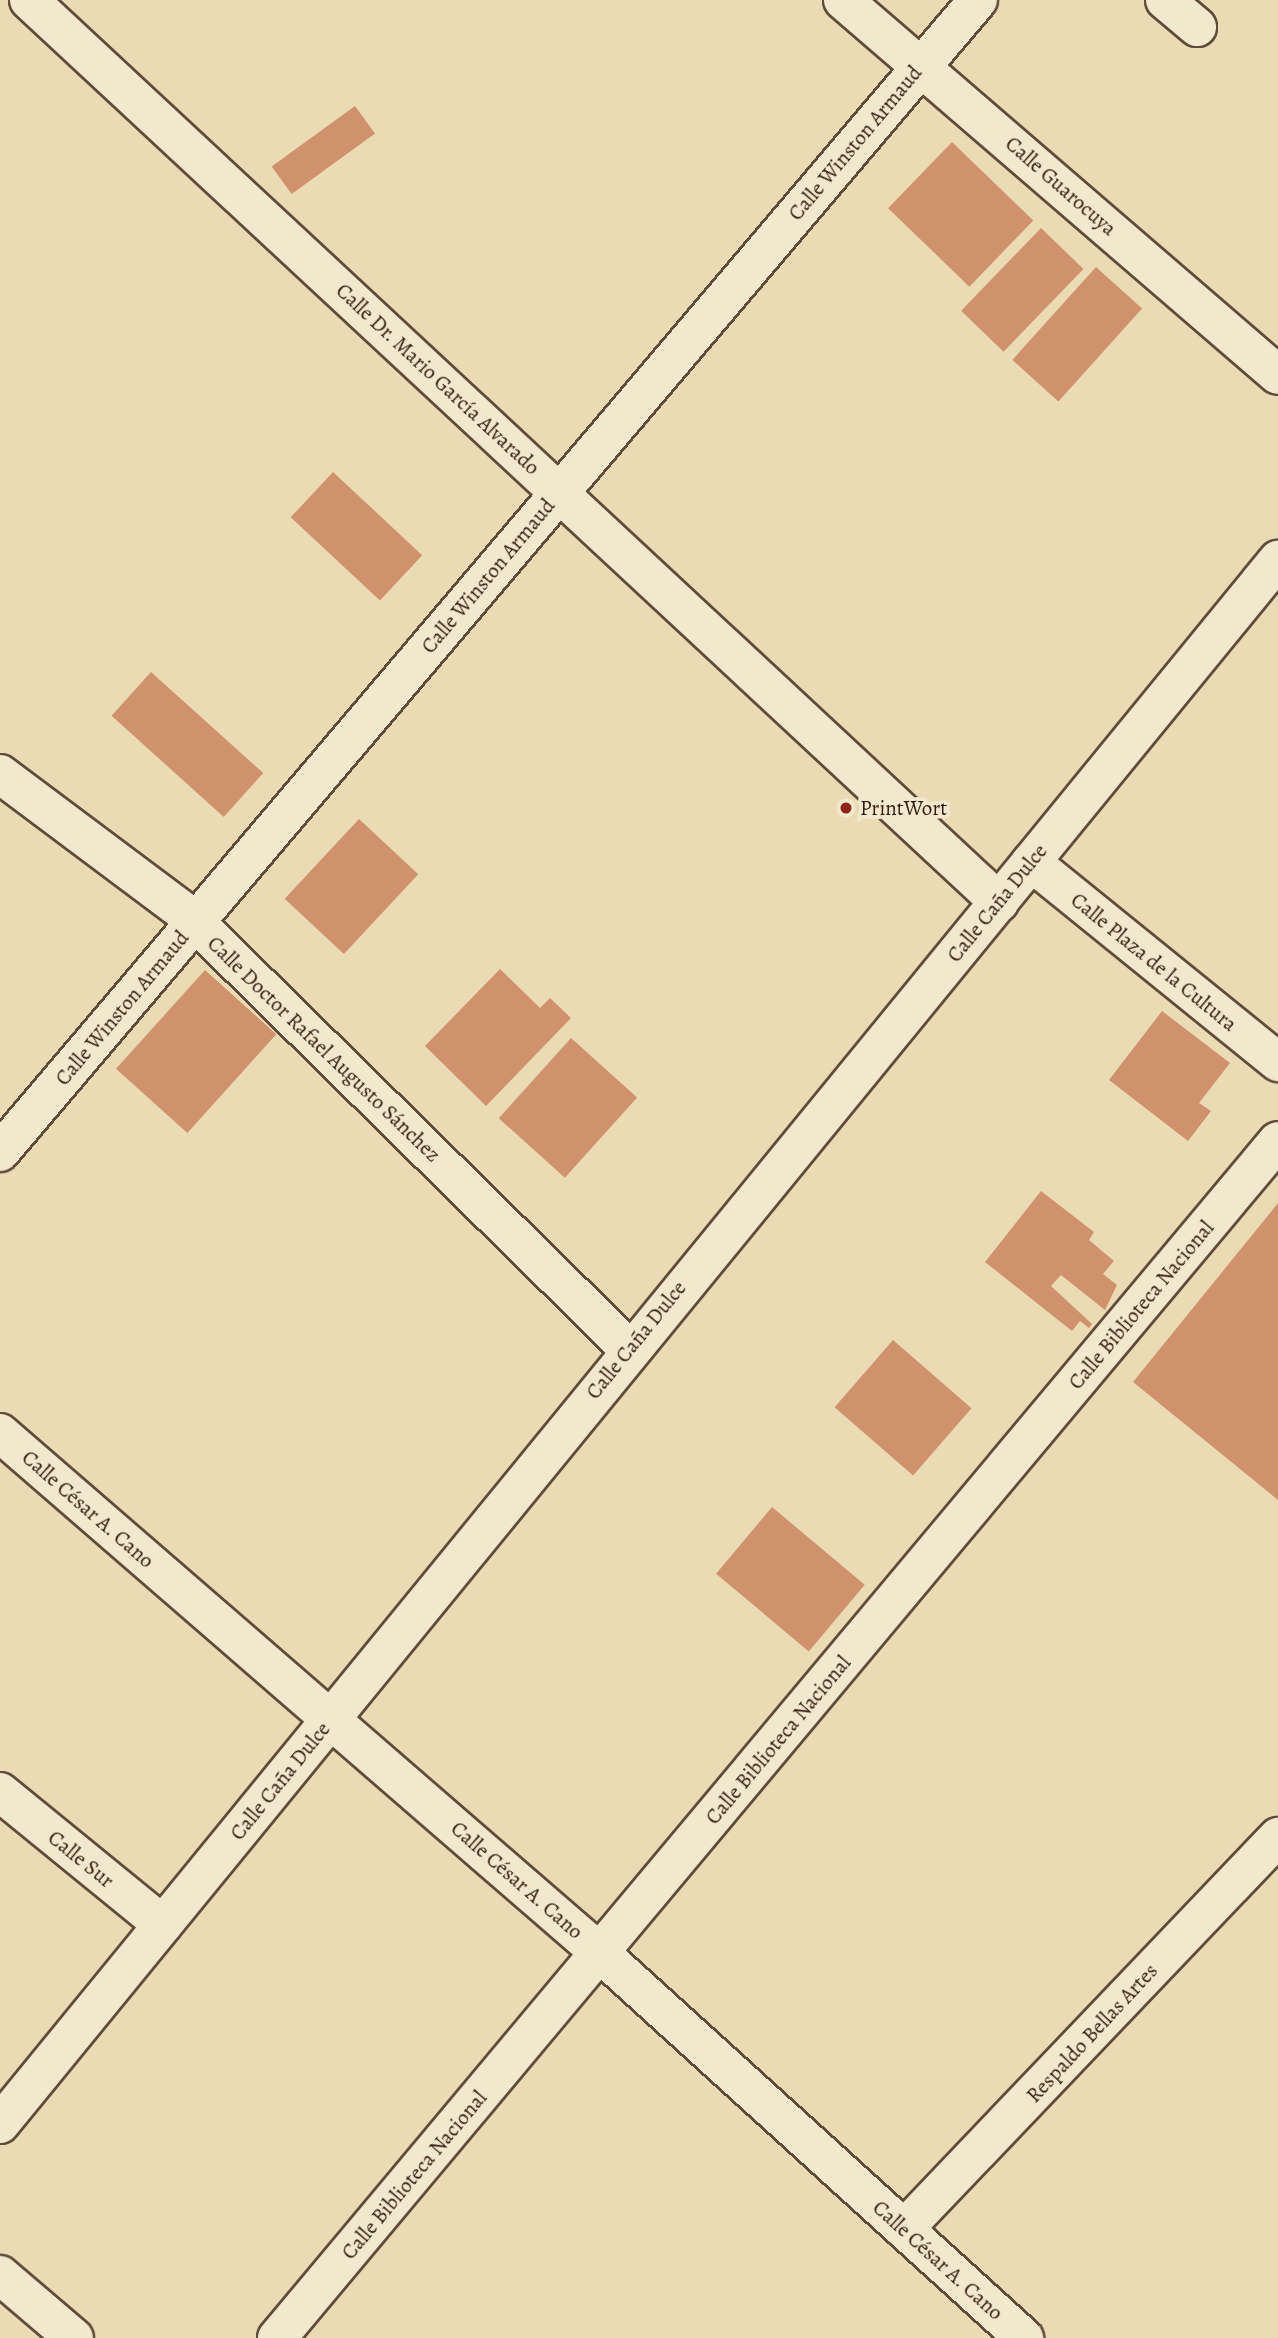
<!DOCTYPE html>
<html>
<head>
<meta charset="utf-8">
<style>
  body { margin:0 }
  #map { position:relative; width:1278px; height:2338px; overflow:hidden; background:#eadbb4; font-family:Alegreya,serif }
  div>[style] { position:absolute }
  .building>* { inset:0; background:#d0926c; transform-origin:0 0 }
  .roads { filter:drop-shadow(2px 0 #604c3a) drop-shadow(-2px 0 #604c3a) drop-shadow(0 2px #604c3a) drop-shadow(0 -2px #604c3a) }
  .minor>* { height:38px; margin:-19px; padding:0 19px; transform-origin:19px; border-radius:19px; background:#f1e8ce }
  .dots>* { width:19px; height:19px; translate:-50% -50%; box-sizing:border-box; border:4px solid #f1e8ce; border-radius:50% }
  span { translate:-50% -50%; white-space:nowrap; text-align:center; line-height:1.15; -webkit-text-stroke:7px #f1e8ce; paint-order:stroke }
  .street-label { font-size:21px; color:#321c11 }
  .poi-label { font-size:21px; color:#321c11 }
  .left { translate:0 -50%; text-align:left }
</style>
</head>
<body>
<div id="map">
  <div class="building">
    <div style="left:355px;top:106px;width:34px;height:103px;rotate:54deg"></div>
    <div style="left:952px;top:142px;width:113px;height:92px;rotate:44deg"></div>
    <div style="left:1041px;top:228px;width:59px;height:115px;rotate:44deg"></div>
    <div style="left:1096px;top:267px;width:62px;height:125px;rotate:42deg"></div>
    <div style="left:333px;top:472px;width:122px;height:62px;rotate:43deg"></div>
    <div style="left:151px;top:672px;width:151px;height:59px;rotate:42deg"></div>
    <div style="left:359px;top:819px;width:81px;height:109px;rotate:43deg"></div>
    <div style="clip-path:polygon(500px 969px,540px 1008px,550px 998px,571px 1018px,486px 1106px,425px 1046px)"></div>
    <div style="left:205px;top:970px;width:96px;height:133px;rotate:42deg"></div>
    <div style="clip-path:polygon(1162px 1011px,1230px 1063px,1199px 1103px,1211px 1111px,1188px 1141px,1109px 1080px)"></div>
    <div style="left:571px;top:1038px;width:89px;height:108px;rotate:42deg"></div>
    <div style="clip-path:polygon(1041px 1191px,1094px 1232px,1089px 1240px,1114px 1261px,1103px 1274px,1117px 1285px,1105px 1310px,1061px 1275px,1051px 1286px,1092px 1324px,1089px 1328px,1080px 1321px,1072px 1331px,985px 1262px)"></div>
    <div style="clip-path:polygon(1278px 1203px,1278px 1500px,1133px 1382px)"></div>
    <div style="left:893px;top:1340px;width:104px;height:89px;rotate:41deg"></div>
    <div style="left:772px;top:1507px;width:121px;height:87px;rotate:40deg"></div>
  </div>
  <div class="roads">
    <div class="minor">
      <div style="left:29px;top:0;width:1325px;rotate:42.92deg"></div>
      <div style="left:843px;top:0;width:574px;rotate:40.76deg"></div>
      <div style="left:1165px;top:0;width:42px;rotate:40.2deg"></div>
      <div style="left:0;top:774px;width:234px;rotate:36.8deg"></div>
      <div style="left:187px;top:914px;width:619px;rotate:44.54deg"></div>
      <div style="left:1031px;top:862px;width:318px;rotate:39deg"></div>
      <div style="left:0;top:1152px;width:1511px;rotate:-49.67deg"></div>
      <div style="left:0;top:1433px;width:794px;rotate:40.91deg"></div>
      <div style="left:600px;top:1953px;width:573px;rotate:42.24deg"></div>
      <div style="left:0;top:1792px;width:210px;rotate:39.2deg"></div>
      <div style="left:0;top:2124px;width:2020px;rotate:-50.75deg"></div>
      <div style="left:904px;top:2229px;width:542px;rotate:-46.35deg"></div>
      <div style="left:0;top:2275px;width:97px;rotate:40.4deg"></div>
      <div style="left:277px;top:2338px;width:1560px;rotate:-50.1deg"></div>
    </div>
  </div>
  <div class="dots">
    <div style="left:846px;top:808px;background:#8f2418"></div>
  </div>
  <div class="street-label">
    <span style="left:855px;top:143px;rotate:-50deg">Calle Winston Armaud</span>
    <span style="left:1061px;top:186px;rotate:41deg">Calle Guarocuya</span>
    <span style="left:438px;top:379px;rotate:43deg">Calle Dr. Mario García Alvarado</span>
    <span style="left:488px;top:576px;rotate:-50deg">Calle Winston Armaud</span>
    <span style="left:997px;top:903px;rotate:-51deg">Calle Caña Dulce</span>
    <span style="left:1154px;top:962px;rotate:39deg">Calle Plaza de la Cultura</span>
    <span style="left:122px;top:1008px;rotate:-50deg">Calle Winston Armaud</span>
    <span style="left:324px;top:1049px;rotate:44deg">Calle Doctor Rafael Augusto Sánchez</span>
    <span style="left:1141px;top:1305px;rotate:-50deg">Calle Biblioteca Nacional</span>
    <span style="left:636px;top:1340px;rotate:-51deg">Calle Caña Dulce</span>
    <span style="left:88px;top:1509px;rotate:41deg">Calle César A. Cano</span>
    <span style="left:778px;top:1740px;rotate:-50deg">Calle Biblioteca Nacional</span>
    <span style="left:280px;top:1781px;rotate:-51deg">Calle Caña Dulce</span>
    <span style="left:81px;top:1859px;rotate:39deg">Calle Sur</span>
    <span style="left:517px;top:1880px;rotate:41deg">Calle César A. Cano</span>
    <span style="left:1092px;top:2033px;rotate:-47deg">Respaldo Bellas Artes</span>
    <span style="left:414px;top:2175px;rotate:-50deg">Calle Biblioteca Nacional</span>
    <span style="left:938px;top:2260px;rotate:42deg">Calle César A. Cano</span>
  </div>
  <div class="poi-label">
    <span class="left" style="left:860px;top:808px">PrintWort</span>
  </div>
</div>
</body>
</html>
